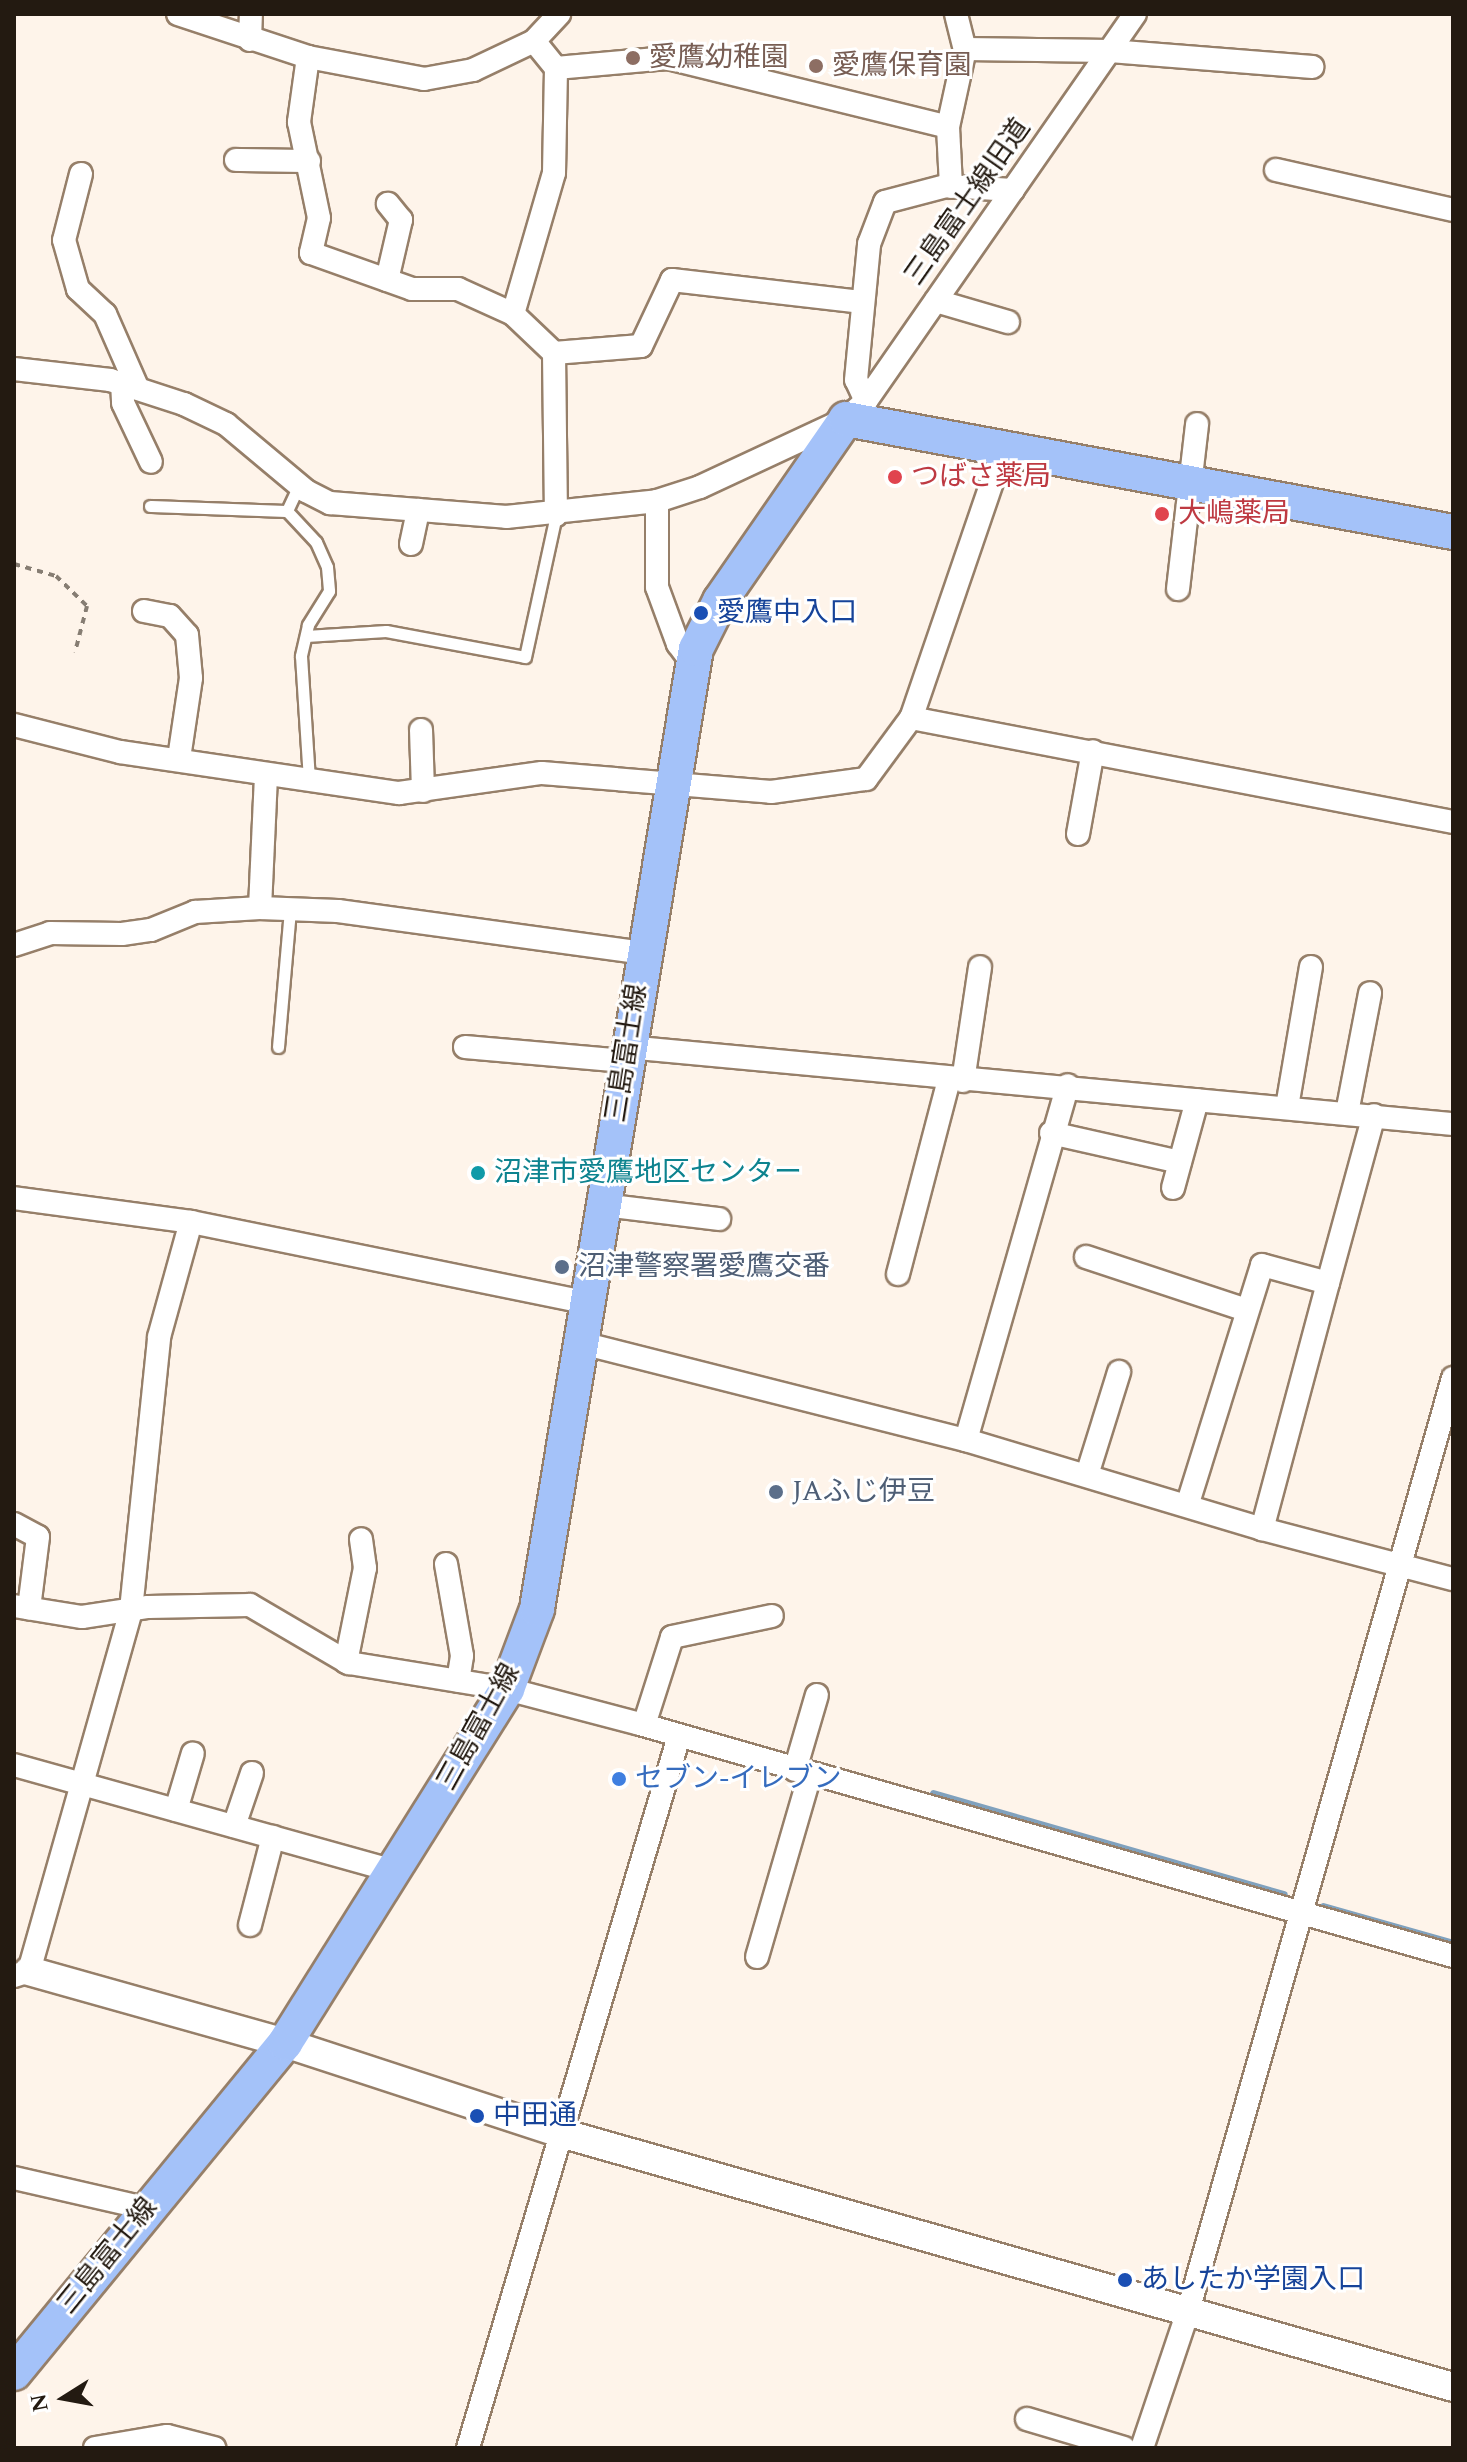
<!DOCTYPE html>
<html>
<head>
<meta charset="utf-8">
<style>
  body { margin:0 }
  #map { position:relative; width:1467px; height:2462px; overflow:hidden; background:#fef4ea; font-family:Spectral,"Noto Sans JP",serif }
  div>[style] { position:absolute }
  .stream>* { height:7px; margin:-3.5px; padding:0 3.5px; transform-origin:3.5px; border-radius:3.5px; background:#80a1bd }
  .path>* { height:4px; margin-top:-2px; transform-origin:0; background:repeating-linear-gradient(90deg,#867d73 0 6px,transparent 0 12px) }
  .roads { filter:drop-shadow(2px 0 #967f69) drop-shadow(-2px 0 #967f69) drop-shadow(0 2px #967f69) drop-shadow(0 -2px #967f69) }
  .service>* { height:11px; margin:-5.5px; padding:0 5.5px; transform-origin:5.5px; border-radius:5.5px; background:#fff }
  .minor>* { height:22px; margin:-11px; padding:0 11px; transform-origin:11px; border-radius:11px; background:#fff }
  .tertiary>* { height:28px; margin:-14px; padding:0 14px; transform-origin:14px; border-radius:14px; background:#fff }
  .primary>* { height:34px; margin:-17px; padding:0 17px; transform-origin:17px; border-radius:17px; background:#a4c2f9 }
  .dots>* { width:22px; height:22px; translate:-50% -50%; box-sizing:border-box; border:4px solid #fff; border-radius:50% }
  span { translate:-50% -50%; white-space:nowrap; text-align:center; line-height:1.15; -webkit-text-stroke:6px #fff; paint-order:stroke }
  .education-label { font-size:28px; color:#785e54 }
  .left { translate:0 -50%; text-align:left }
  .street-label { font-size:28px; color:#231a11 }
  .health-label { font-size:28px; color:#be3a42 }
  .transit-label { font-size:28px; color:#164399 }
  .culture-label { font-size:28px; color:#0d838f }
  .service-label { font-size:28px; color:#4e5e75 }
  .shop-label { font-size:28px; color:#366cbe }
  .frame { position:absolute; inset:0; border:16px solid #231a11; pointer-events:none }
  .north { position:absolute; left:24px; top:2358px; width:80px; height:80px; -webkit-text-stroke:6px #fff; paint-order:stroke; rotate:259deg; font-size:22px; font-weight:700; line-height:32px; text-align:center; color:#231a11 }
  .north::after { content:''; display:block; margin:auto; width:28px; height:36px; background:#231a11; clip-path:polygon(50% 0,100% 100%,50% 72%,0 100%) }
</style>
</head>
<body>
<div id="map">
  <div class="stream">
    <div style="left:933px;top:1793px;width:365px;rotate:16.1deg"></div>
    <div style="left:1323px;top:1906px;width:135px;rotate:15.9deg"></div>
  </div>
  <div class="path">
    <div style="left:14px;top:564px;width:44px;rotate:15.9deg"></div>
    <div style="left:56px;top:576px;width:43px;rotate:44.1deg"></div>
    <div style="left:87px;top:606px;width:48px;rotate:104.6deg"></div>
  </div>
  <div class="roads">
    <div class="service">
      <div style="left:299px;top:485px;width:29px;rotate:115deg"></div>
      <div style="left:287px;top:511px;width:42px;rotate:46.9deg"></div>
      <div style="left:316px;top:542px;width:27px;rotate:66deg"></div>
      <div style="left:327px;top:567px;width:24px;rotate:85deg"></div>
      <div style="left:329px;top:591px;width:40px;rotate:122deg"></div>
      <div style="left:308px;top:625px;width:32px;rotate:103deg"></div>
      <div style="left:301px;top:656px;width:125px;rotate:86.3deg"></div>
      <div style="left:150px;top:506px;width:137px;rotate:2.1deg"></div>
      <div style="left:306px;top:636px;width:80px;rotate:-3.6deg"></div>
      <div style="left:386px;top:631px;width:141px;rotate:10.6deg"></div>
      <div style="left:525px;top:657px;width:145px;rotate:-77.7deg"></div>
      <div style="left:278px;top:1047px;width:139px;rotate:-85deg"></div>
    </div>
    <div class="minor">
      <div style="left:178px;top:14px;width:137px;rotate:18.3deg"></div>
      <div style="left:308px;top:57px;width:118px;rotate:10.7deg"></div>
      <div style="left:424px;top:79px;width:50px;rotate:-10.4deg"></div>
      <div style="left:473px;top:70px;width:68px;rotate:-25.4deg"></div>
      <div style="left:534px;top:41px;width:37px;rotate:-47deg"></div>
      <div style="left:956px;top:14px;width:36px;rotate:76deg"></div>
      <div style="left:250px;top:40px;width:26px;rotate:-88deg"></div>
      <div style="left:534px;top:41px;width:35px;rotate:51deg"></div>
      <div style="left:556px;top:68px;width:112px;rotate:-5.1deg"></div>
      <div style="left:668px;top:58px;width:288px;rotate:13.8deg"></div>
      <div style="left:948px;top:127px;width:80px;rotate:-77.7deg"></div>
      <div style="left:965px;top:49px;width:145px;rotate:0.8deg"></div>
      <div style="left:1110px;top:51px;width:203px;rotate:4.5deg"></div>
      <div style="left:308px;top:57px;width:66px;rotate:97.9deg"></div>
      <div style="left:299px;top:122px;width:98px;rotate:78.2deg"></div>
      <div style="left:319px;top:218px;width:36px;rotate:103deg"></div>
      <div style="left:311px;top:253px;width:107px;rotate:19.6deg"></div>
      <div style="left:412px;top:289px;width:46px"></div>
      <div style="left:458px;top:289px;width:60px;rotate:24.4deg"></div>
      <div style="left:513px;top:314px;width:57px;rotate:43.6deg"></div>
      <div style="left:554px;top:353px;width:162px;rotate:89.3deg"></div>
      <div style="left:948px;top:127px;width:60px;rotate:87.1deg"></div>
      <div style="left:236px;top:160px;width:73px;rotate:0.8deg"></div>
      <div style="left:1276px;top:170px;width:181px;rotate:12.7deg"></div>
      <div style="left:81px;top:174px;width:68px;rotate:104.4deg"></div>
      <div style="left:64px;top:240px;width:51px;rotate:74.1deg"></div>
      <div style="left:78px;top:289px;width:37px;rotate:43deg"></div>
      <div style="left:105px;top:314px;width:80px;rotate:66.3deg"></div>
      <div style="left:387px;top:280px;width:62px;rotate:-76.9deg"></div>
      <div style="left:401px;top:220px;width:21px;rotate:-129deg"></div>
      <div style="left:936px;top:301px;width:75px;rotate:16.3deg"></div>
      <div style="left:513px;top:314px;width:147px;rotate:-73.8deg"></div>
      <div style="left:554px;top:173px;width:105px;rotate:-88.9deg"></div>
      <div style="left:554px;top:353px;width:87px;rotate:-4.6deg"></div>
      <div style="left:641px;top:346px;width:73px;rotate:-64.8deg"></div>
      <div style="left:672px;top:280px;width:192px;rotate:6.6deg"></div>
      <div style="left:14px;top:369px;width:97px;rotate:6.5deg"></div>
      <div style="left:110px;top:380px;width:78px;rotate:18deg"></div>
      <div style="left:184px;top:404px;width:47px;rotate:25.5deg"></div>
      <div style="left:226px;top:424px;width:104px;rotate:39.9deg"></div>
      <div style="left:306px;top:491px;width:27px;rotate:27deg"></div>
      <div style="left:330px;top:503px;width:177px;rotate:4.5deg"></div>
      <div style="left:506px;top:517px;width:152px;rotate:-6deg"></div>
      <div style="left:657px;top:501px;width:45px;rotate:-18deg"></div>
      <div style="left:700px;top:487px;width:161px;rotate:-25deg"></div>
      <div style="left:846px;top:419px;width:27px;rotate:-42deg"></div>
      <div style="left:866px;top:401px;width:471px;rotate:-55.2deg"></div>
      <div style="left:122px;top:382px;width:21px;rotate:87deg"></div>
      <div style="left:123px;top:403px;width:65px;rotate:64.6deg"></div>
      <div style="left:866px;top:401px;width:23px;rotate:-115deg"></div>
      <div style="left:856px;top:380px;width:137px;rotate:-84.5deg"></div>
      <div style="left:869px;top:244px;width:45px;rotate:-69.1deg"></div>
      <div style="left:885px;top:202px;width:63px;rotate:-14.7deg"></div>
      <div style="left:946px;top:186px;width:67px;rotate:3.4deg"></div>
      <div style="left:1003px;top:450px;width:283px;rotate:108.9deg"></div>
      <div style="left:911px;top:718px;width:552px;rotate:10.86deg"></div>
      <div style="left:657px;top:501px;width:86px;rotate:90deg"></div>
      <div style="left:657px;top:587px;width:61px;rotate:69.8deg"></div>
      <div style="left:678px;top:644px;width:26px;rotate:53deg"></div>
      <div style="left:411px;top:544px;width:35px;rotate:-78deg"></div>
      <div style="left:1178px;top:589px;width:166px;rotate:-83.4deg"></div>
      <div style="left:144px;top:611px;width:26px;rotate:11deg"></div>
      <div style="left:170px;top:616px;width:25px;rotate:48deg"></div>
      <div style="left:187px;top:635px;width:43px;rotate:84.7deg"></div>
      <div style="left:191px;top:678px;width:81px;rotate:98.5deg"></div>
      <div style="left:14px;top:725px;width:109px;rotate:14.3deg"></div>
      <div style="left:120px;top:752px;width:282px;rotate:8.4deg"></div>
      <div style="left:399px;top:793px;width:144px;rotate:-8deg"></div>
      <div style="left:542px;top:773px;width:230px;rotate:4.7deg"></div>
      <div style="left:771px;top:792px;width:96px;rotate:-7.8deg"></div>
      <div style="left:866px;top:779px;width:76px;rotate:-53.6deg"></div>
      <div style="left:421px;top:730px;width:61px;rotate:88.1deg"></div>
      <div style="left:1078px;top:834px;width:84px;rotate:-79.8deg"></div>
      <div style="left:260px;top:908px;width:134px;rotate:-87.4deg"></div>
      <div style="left:14px;top:945px;width:38px;rotate:-18deg"></div>
      <div style="left:50px;top:933px;width:72px;rotate:0.8deg"></div>
      <div style="left:122px;top:934px;width:29px;rotate:-8deg"></div>
      <div style="left:151px;top:930px;width:48px;rotate:-22.2deg"></div>
      <div style="left:195px;top:912px;width:65px;rotate:-3.5deg"></div>
      <div style="left:260px;top:908px;width:78px;rotate:2.2deg"></div>
      <div style="left:338px;top:911px;width:308px;rotate:7.8deg"></div>
      <div style="left:465px;top:1047px;width:160px;rotate:5deg"></div>
      <div style="left:627px;top:1047px;width:830px;rotate:5.33deg"></div>
      <div style="left:963px;top:1081px;width:115px;rotate:-81.5deg"></div>
      <div style="left:1287px;top:1107px;width:142px;rotate:-80.3deg"></div>
      <div style="left:1347px;top:1113px;width:122px;rotate:-79.1deg"></div>
      <div style="left:1051px;top:1133px;width:132px;rotate:12.7deg"></div>
      <div style="left:1173px;top:1188px;width:91px;rotate:-74.7deg"></div>
      <div style="left:14px;top:1198px;width:179px;rotate:7.7deg"></div>
      <div style="left:191px;top:1222px;width:406px;rotate:11.5deg"></div>
      <div style="left:603px;top:1205px;width:117px;rotate:6.9deg"></div>
      <div style="left:1086px;top:1257px;width:169px;rotate:18.3deg"></div>
      <div style="left:898px;top:1274px;width:201px;rotate:-75.3deg"></div>
      <div style="left:1328px;top:1283px;width:174px;rotate:-74.7deg"></div>
      <div style="left:582px;top:1343px;width:396px;rotate:14.2deg"></div>
      <div style="left:966px;top:1440px;width:309px;rotate:16.7deg"></div>
      <div style="left:1262px;top:1529px;width:197px;rotate:14.7deg"></div>
      <div style="left:966px;top:1440px;width:369px;rotate:-74deg"></div>
      <div style="left:1087px;top:1475px;width:108px;rotate:-72.7deg"></div>
      <div style="left:1188px;top:1503px;width:249px;rotate:-72.7deg"></div>
      <div style="left:1262px;top:1265px;width:68px;rotate:15.3deg"></div>
      <div style="left:1328px;top:1283px;width:255px;rotate:105deg"></div>
      <div style="left:14px;top:1524px;width:27px;rotate:28deg"></div>
      <div style="left:38px;top:1537px;width:72px;rotate:97.2deg"></div>
      <div style="left:446px;top:1564px;width:93px;rotate:80.1deg"></div>
      <div style="left:462px;top:1656px;width:25px;rotate:99deg"></div>
      <div style="left:14px;top:1606px;width:69px;rotate:9.2deg"></div>
      <div style="left:82px;top:1617px;width:67px;rotate:-8.6deg"></div>
      <div style="left:148px;top:1607px;width:102px;rotate:-1.1deg"></div>
      <div style="left:250px;top:1605px;width:115px;rotate:30.4deg"></div>
      <div style="left:349px;top:1663px;width:160px;rotate:9.3deg"></div>
      <div style="left:507px;top:1689px;width:138px;rotate:14.7deg"></div>
      <div style="left:640px;top:1724px;width:845px;rotate:15.93deg"></div>
      <div style="left:346px;top:1662px;width:96px;rotate:-78.6deg"></div>
      <div style="left:365px;top:1568px;width:29px;rotate:-98deg"></div>
      <div style="left:644px;top:1725px;width:92px;rotate:-72.3deg"></div>
      <div style="left:672px;top:1637px;width:102px;rotate:-11.9deg"></div>
      <div style="left:14px;top:1765px;width:394px;rotate:15.6deg"></div>
      <div style="left:795px;top:1770px;width:78px;rotate:-73.7deg"></div>
      <div style="left:176px;top:1810px;width:59px;rotate:-73.4deg"></div>
      <div style="left:234px;top:1826px;width:56px;rotate:-71.2deg"></div>
      <div style="left:250px;top:1925px;width:91px;rotate:-75.4deg"></div>
      <div style="left:757px;top:1957px;width:191px;rotate:-73.8deg"></div>
      <div style="left:14px;top:1976px;width:16px;rotate:-18deg"></div>
      <div style="left:29px;top:1971px;width:375px;rotate:-74.2deg"></div>
      <div style="left:131px;top:1610px;width:274px;rotate:-84.1deg"></div>
      <div style="left:159px;top:1337px;width:119px;rotate:-74.5deg"></div>
      <div style="left:14px;top:2178px;width:134px;rotate:12.9deg"></div>
      <div style="left:1027px;top:2419px;width:101px;rotate:16.6deg"></div>
      <div style="left:95px;top:2448px;width:73px;rotate:-9.5deg"></div>
      <div style="left:167px;top:2436px;width:49px;rotate:14.3deg"></div>
      <div style="left:468px;top:2448px;width:743px;rotate:-73.49deg"></div>
      <div style="left:1142px;top:2448px;width:145px;rotate:-71.4deg"></div>
      <div style="left:1188px;top:2311px;width:970px;rotate:-74.14deg"></div>
    </div>
    <div class="tertiary">
      <div style="left:29px;top:1971px;width:266px;rotate:15.7deg"></div>
      <div style="left:285px;top:2043px;width:290px;rotate:18.1deg"></div>
      <div style="left:561px;top:2133px;width:927px;rotate:15.89deg"></div>
    </div>
    <div class="primary">
      <div style="left:14px;top:2373px;width:427px;rotate:-50.6deg"></div>
      <div style="left:285px;top:2043px;width:418px;rotate:-57.9deg"></div>
      <div style="left:507px;top:1689px;width:85px;rotate:-69.4deg"></div>
      <div style="left:537px;top:1609px;width:973px;rotate:-80.6deg"></div>
      <div style="left:696px;top:649px;width:54px;rotate:-63.4deg"></div>
      <div style="left:720px;top:601px;width:221px;rotate:-55.3deg"></div>
      <div style="left:846px;top:419px;width:617px;rotate:10.55deg"></div>
    </div>
  </div>
  <div class="dots">
    <div style="left:633px;top:58px;background:#8d6e63"></div>
    <div style="left:816px;top:66px;background:#8d6e63"></div>
    <div style="left:895px;top:477px;background:#e0444e"></div>
    <div style="left:1162px;top:514px;background:#e0444e"></div>
    <div style="left:701px;top:613px;background:#1a4fb4"></div>
    <div style="left:478px;top:1173px;background:#0f9aa8"></div>
    <div style="left:562px;top:1267px;background:#5c6f8a"></div>
    <div style="left:776px;top:1492px;background:#5c6f8a"></div>
    <div style="left:619px;top:1779px;background:#3f7fe0"></div>
    <div style="left:477px;top:2116px;background:#1a4fb4"></div>
    <div style="left:1125px;top:2280px;background:#1a4fb4"></div>
  </div>
  <div class="education-label">
    <span class="left" style="left:649px;top:58px">愛鷹幼稚園</span>
    <span class="left" style="left:832px;top:66px">愛鷹保育園</span>
  </div>
  <div class="street-label">
    <span style="left:968px;top:202px;rotate:-55deg">三島富士線旧道</span>
    <span style="left:627px;top:1053px;rotate:-81deg">三島富士線</span>
    <span style="left:479px;top:1727px;rotate:-61deg">三島富士線</span>
    <span style="left:108px;top:2256px;rotate:-51deg">三島富士線</span>
  </div>
  <div class="health-label">
    <span class="left" style="left:911px;top:477px">つばさ薬局</span>
    <span class="left" style="left:1178px;top:514px">大嶋薬局</span>
  </div>
  <div class="transit-label">
    <span class="left" style="left:717px;top:613px">愛鷹中入口</span>
    <span class="left" style="left:493px;top:2116px">中田通</span>
    <span class="left" style="left:1141px;top:2280px">あしたか学園入口</span>
  </div>
  <div class="culture-label">
    <span class="left" style="left:494px;top:1173px">沼津市愛鷹地区センター</span>
  </div>
  <div class="service-label">
    <span class="left" style="left:578px;top:1267px">沼津警察署愛鷹交番</span>
    <span class="left" style="left:792px;top:1492px">JAふじ伊豆</span>
  </div>
  <div class="shop-label">
    <span class="left" style="left:635px;top:1779px">セブン-イレブン</span>
  </div>
  <div class="frame"></div>
  <div class="north">N</div>
</div>
</body>
</html>
